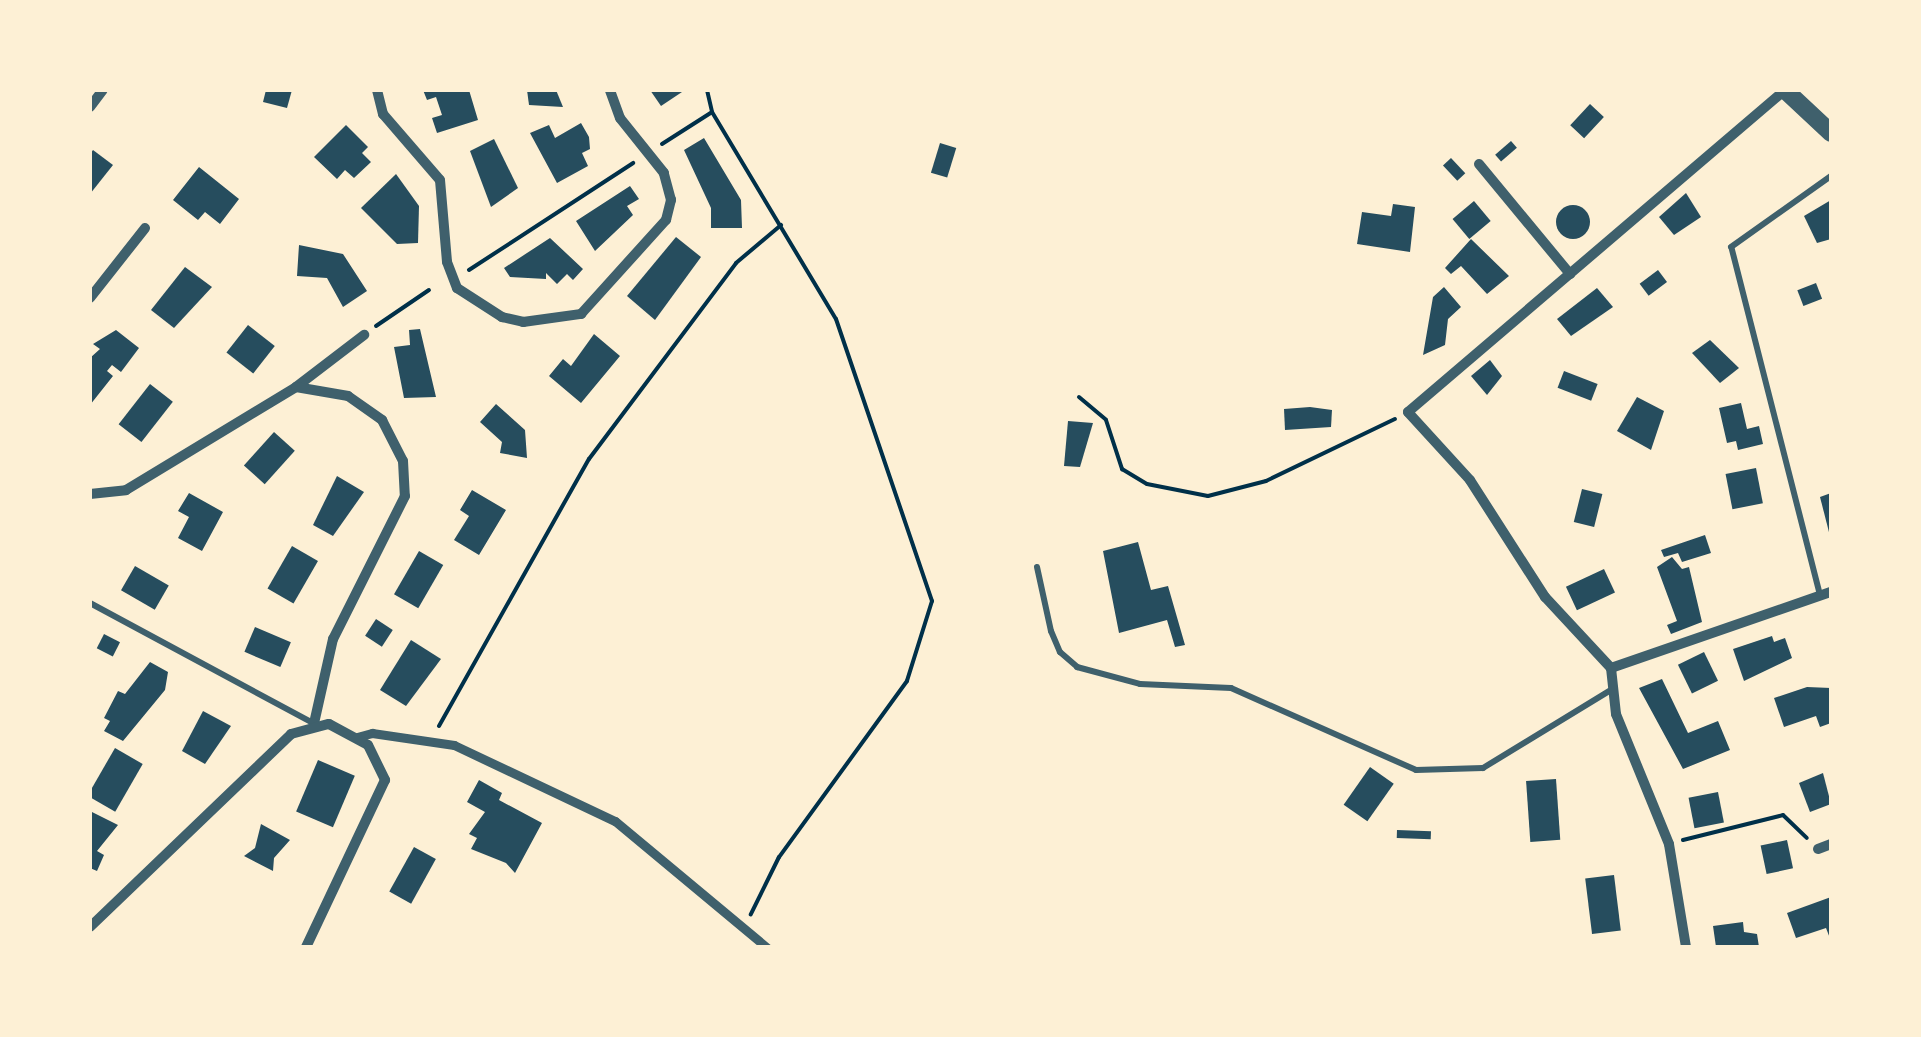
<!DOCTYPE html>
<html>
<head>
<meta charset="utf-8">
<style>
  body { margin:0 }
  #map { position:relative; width:1921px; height:1037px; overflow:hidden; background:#fdf0d5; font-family:"Noto Sans",sans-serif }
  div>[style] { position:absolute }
  .building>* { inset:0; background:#264d5e; transform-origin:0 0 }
  .round { border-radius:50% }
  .path>* { height:4px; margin:-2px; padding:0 2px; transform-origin:2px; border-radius:2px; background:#003049 }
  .service>* { height:6px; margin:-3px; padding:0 3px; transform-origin:3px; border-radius:3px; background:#3f606c }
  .pedestrian>* { height:9px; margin:-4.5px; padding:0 4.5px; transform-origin:4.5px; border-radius:4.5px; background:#3f606c }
  .minor>* { height:10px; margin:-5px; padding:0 5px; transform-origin:5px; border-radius:5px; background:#3f606c }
  .tertiary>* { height:18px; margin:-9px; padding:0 9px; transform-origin:9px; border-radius:9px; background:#3f606c }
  span { translate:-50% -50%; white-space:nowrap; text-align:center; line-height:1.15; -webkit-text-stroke:8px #fdf0d5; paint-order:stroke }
  .frame { position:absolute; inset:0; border:92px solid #fdf0d5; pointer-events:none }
</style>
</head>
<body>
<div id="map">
  <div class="building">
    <div style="clip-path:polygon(266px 90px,292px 90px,287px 108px,263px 102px)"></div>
    <div style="clip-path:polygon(423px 90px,469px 90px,478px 120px,437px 133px,432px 118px,442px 115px,436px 97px,427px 100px)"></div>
    <div style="clip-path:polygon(527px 90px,556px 90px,563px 107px,529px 105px)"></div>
    <div style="clip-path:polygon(650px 90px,685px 90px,661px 106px)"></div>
    <div style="left:1590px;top:104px;width:19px;height:29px;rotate:43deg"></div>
    <div style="clip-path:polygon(581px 123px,589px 137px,590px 149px,582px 153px,588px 166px,557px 183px,530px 133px,549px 125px,555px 138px)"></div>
    <div style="clip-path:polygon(346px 125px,368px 147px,362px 153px,371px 162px,354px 178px,345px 170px,337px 179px,314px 157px)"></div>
    <div style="clip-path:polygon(704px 138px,741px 200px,742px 228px,711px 228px,711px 208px,684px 150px)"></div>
    <div style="clip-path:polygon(494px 139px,518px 188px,491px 207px,470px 151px)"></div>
    <div style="left:1511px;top:141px;width:9px;height:21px;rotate:49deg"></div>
    <div style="left:940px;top:143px;width:17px;height:31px;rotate:17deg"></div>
    <div style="clip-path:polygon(93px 150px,113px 165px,90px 194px,90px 154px)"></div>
    <div style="left:1451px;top:158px;width:21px;height:11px;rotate:47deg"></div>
    <div style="clip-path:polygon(199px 167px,239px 199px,220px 224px,205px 212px,198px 220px,173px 200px)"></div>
    <div style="clip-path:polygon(396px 174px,419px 206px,418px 243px,397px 244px,361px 208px)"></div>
    <div style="clip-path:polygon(630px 186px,639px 199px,627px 206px,633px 215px,595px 251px,576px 221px)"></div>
    <div style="clip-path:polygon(1686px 193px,1701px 217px,1674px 235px,1659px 217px)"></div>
    <div style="clip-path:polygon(1831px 200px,1831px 239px,1817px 243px,1804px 216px)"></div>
    <div style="left:1474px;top:201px;width:26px;height:28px;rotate:50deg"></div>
    <div style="clip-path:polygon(1393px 204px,1415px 207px,1410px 252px,1357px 244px,1362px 212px,1391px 216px)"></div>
    <div class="round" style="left:1556px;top:205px;width:34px;height:34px"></div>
    <div style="clip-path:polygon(676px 237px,701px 257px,655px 320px,627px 296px)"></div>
    <div style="clip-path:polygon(550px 238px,583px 269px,573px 280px,567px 274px,557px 284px,546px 273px,546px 279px,510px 277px,504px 268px)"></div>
    <div style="clip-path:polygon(1471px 239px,1509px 276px,1487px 294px,1461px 266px,1451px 274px,1445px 268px)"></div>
    <div style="clip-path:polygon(299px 245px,343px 254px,367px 291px,343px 307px,327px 278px,297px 276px)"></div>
    <div style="clip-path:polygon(185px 267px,212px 287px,174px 328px,151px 310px)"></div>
    <div style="left:1658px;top:270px;width:15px;height:23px;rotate:53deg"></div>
    <div style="left:1816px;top:283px;width:17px;height:20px;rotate:69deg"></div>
    <div style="clip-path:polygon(1444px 287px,1461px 307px,1448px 319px,1445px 345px,1423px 355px,1433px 297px)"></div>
    <div style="clip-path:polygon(1597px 288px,1613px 307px,1571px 336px,1557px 319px)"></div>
    <div style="left:248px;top:325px;width:34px;height:35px;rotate:38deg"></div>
    <div style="clip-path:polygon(420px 329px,436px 397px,404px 398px,394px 347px,410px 345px,409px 330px)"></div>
    <div style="clip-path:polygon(116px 330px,139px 348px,121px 372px,112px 365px,107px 371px,113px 376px,90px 405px,90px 358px,100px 349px,93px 344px)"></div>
    <div style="clip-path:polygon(594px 334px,620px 356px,581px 403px,549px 376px,563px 359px,571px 366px)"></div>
    <div style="clip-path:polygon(1710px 340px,1739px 368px,1720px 383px,1692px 353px)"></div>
    <div style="clip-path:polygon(1490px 360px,1502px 376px,1487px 395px,1471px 376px)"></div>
    <div style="left:1564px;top:371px;width:36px;height:18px;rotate:21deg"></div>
    <div style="left:150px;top:384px;width:29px;height:51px;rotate:38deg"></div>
    <div style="clip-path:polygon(1637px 397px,1664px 411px,1651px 450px,1617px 431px)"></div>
    <div style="clip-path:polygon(1741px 403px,1747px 429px,1759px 426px,1763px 444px,1738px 450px,1736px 441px,1727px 443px,1719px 408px)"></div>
    <div style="clip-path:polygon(496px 404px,525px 430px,527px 458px,500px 453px,502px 442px,480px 422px)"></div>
    <div style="clip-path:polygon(1310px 407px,1332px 410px,1331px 427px,1285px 430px,1284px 409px)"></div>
    <div style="clip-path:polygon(1068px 421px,1093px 423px,1080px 467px,1064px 466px)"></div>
    <div style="left:274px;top:432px;width:28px;height:45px;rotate:42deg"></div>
    <div style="left:1756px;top:468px;width:36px;height:31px;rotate:79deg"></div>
    <div style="clip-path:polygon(337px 476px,364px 492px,333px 536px,313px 525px)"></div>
    <div style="left:1582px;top:489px;width:21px;height:34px;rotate:14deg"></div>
    <div style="clip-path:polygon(472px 490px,506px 510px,479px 555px,454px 540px,469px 516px,460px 510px)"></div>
    <div style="clip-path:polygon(189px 493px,223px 512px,202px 551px,178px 538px,189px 517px,178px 511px)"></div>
    <div style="clip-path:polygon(1831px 493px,1831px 536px,1830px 536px,1820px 497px)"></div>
    <div style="clip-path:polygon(1705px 535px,1711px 553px,1682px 562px,1678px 553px,1664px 557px,1661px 550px)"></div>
    <div style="clip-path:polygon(1138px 542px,1151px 590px,1168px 586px,1185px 645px,1175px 647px,1167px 620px,1119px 633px,1103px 551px)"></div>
    <div style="left:292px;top:546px;width:30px;height:49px;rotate:30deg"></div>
    <div style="left:419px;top:551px;width:28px;height:50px;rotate:30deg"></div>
    <div style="clip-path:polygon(1672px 557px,1682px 569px,1689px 567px,1702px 622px,1671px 634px,1667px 625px,1677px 621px,1657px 567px)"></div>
    <div style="left:135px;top:566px;width:39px;height:28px;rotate:30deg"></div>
    <div style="left:1604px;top:569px;width:26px;height:42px;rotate:65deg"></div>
    <div style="left:376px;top:619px;width:20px;height:20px;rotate:33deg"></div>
    <div style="left:255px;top:627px;width:39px;height:27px;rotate:23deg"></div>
    <div style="left:104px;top:634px;width:18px;height:16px;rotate:27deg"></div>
    <div style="clip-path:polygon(1772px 636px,1774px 642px,1785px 638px,1792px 658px,1744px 681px,1733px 649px)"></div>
    <div style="clip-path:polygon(411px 640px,441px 659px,406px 706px,380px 690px)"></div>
    <div style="left:1704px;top:652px;width:32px;height:29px;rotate:64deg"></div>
    <div style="clip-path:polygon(150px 662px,168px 672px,165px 690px,123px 741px,104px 731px,110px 721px,104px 718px,118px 691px,125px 694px)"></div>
    <div style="clip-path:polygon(1662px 679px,1688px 733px,1718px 721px,1730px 750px,1683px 769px,1639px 688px)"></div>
    <div style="clip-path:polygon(1807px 687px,1831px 688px,1831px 723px,1820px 727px,1816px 716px,1784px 727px,1774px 698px)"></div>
    <div style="clip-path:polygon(203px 711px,231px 726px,205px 764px,182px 751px)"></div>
    <div style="left:115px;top:748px;width:32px;height:55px;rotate:30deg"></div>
    <div style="left:318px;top:760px;width:40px;height:56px;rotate:23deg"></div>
    <div style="left:1370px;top:767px;width:29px;height:46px;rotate:35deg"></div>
    <div style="clip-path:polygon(1823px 773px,1831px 804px,1810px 812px,1799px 783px)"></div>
    <div style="left:1556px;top:779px;width:61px;height:30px;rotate:86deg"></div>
    <div style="clip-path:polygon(479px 780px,502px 793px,499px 800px,542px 823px,515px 873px,506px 863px,471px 849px,477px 838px,469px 834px,485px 812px,467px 802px)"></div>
    <div style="left:1718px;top:792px;width:31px;height:30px;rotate:79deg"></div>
    <div style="clip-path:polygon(90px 811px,118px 825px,97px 851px,104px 855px,97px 871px,90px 868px)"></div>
    <div style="clip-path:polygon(261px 824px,290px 840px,274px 858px,273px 871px,244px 856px,255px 848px)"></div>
    <div style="left:1397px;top:830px;width:34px;height:8px;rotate:2deg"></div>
    <div style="left:1787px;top:840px;width:29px;height:27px;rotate:78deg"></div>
    <div style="left:414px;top:847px;width:25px;height:51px;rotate:29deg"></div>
    <div style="left:1614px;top:875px;width:56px;height:29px;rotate:83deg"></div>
    <div style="clip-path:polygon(1831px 897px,1831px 941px,1826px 928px,1796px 938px,1787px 913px)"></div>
    <div style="clip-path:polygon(1743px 922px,1744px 932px,1757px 934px,1759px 947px,1716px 947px,1713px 926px)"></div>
  </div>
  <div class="path">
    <div style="left:707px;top:90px;width:23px;rotate:77deg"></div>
    <div style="left:712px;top:112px;width:241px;rotate:59.1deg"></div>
    <div style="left:836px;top:319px;width:298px;rotate:71.2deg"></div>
    <div style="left:932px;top:601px;width:84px;rotate:107.4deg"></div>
    <div style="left:907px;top:681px;width:218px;rotate:126deg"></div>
    <div style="left:779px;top:857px;width:64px;rotate:116.2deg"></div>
    <div style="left:662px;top:144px;width:59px;rotate:-32.6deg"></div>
    <div style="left:469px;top:270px;width:196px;rotate:-33.1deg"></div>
    <div style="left:376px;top:326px;width:64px;rotate:-34.2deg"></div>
    <div style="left:1079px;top:397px;width:35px;rotate:40deg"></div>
    <div style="left:1106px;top:420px;width:52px;rotate:71.9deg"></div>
    <div style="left:1122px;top:469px;width:29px;rotate:31deg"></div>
    <div style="left:1147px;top:484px;width:62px;rotate:11.1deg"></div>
    <div style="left:1208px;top:496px;width:60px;rotate:-14.5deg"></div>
    <div style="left:1266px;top:481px;width:143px;rotate:-25.7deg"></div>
    <div style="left:439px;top:726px;width:306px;rotate:-60.7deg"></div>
    <div style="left:589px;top:459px;width:245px;rotate:-53.1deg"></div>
    <div style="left:736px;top:263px;width:59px;rotate:-40.2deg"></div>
    <div style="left:1683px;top:840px;width:103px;rotate:-14deg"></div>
    <div style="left:1783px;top:815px;width:33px;rotate:44deg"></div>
  </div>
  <div class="service">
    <div style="left:1037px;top:567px;width:66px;rotate:77.7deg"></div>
    <div style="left:1051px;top:631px;width:23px;rotate:67deg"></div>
    <div style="left:1060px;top:652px;width:23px;rotate:41deg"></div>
    <div style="left:1077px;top:667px;width:65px;rotate:15.1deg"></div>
    <div style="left:1140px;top:684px;width:91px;rotate:2.5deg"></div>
    <div style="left:1231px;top:688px;width:202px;rotate:23.9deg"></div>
    <div style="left:1416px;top:770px;width:67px;rotate:-1.7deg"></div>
    <div style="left:1483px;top:768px;width:150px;rotate:-31.4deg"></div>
    <div style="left:1820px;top:595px;width:359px;rotate:-104.3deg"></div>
    <div style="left:1731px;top:247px;width:123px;rotate:-35.4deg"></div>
    <div style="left:90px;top:603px;width:253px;rotate:28.3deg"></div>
  </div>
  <div class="pedestrian">
    <div style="left:357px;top:737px;width:16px;rotate:-15deg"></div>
    <div style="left:372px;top:733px;width:83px;rotate:8.3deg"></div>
    <div style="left:454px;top:745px;width:178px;rotate:25.3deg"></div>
    <div style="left:615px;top:821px;width:197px;rotate:39.8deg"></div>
  </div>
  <div class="minor">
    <div style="left:377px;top:90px;width:25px;rotate:76deg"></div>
    <div style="left:383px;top:114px;width:87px;rotate:49.2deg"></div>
    <div style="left:440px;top:180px;width:82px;rotate:85.1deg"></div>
    <div style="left:447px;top:262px;width:28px;rotate:69deg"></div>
    <div style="left:457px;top:288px;width:54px;rotate:32.8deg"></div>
    <div style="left:502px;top:317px;width:22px;rotate:13deg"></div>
    <div style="left:523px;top:322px;width:59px;rotate:-7.9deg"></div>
    <div style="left:581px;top:314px;width:127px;rotate:-47.9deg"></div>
    <div style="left:666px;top:220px;width:21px;rotate:-76deg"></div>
    <div style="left:671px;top:200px;width:28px;rotate:-105deg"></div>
    <div style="left:664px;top:173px;width:70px;rotate:-128.7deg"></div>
    <div style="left:620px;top:118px;width:30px;rotate:-110deg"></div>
    <div style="left:90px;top:107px;width:21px;rotate:-53deg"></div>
    <div style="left:1479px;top:164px;width:143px;rotate:50.4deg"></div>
    <div style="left:90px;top:298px;width:89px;rotate:-51.8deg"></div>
    <div style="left:296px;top:387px;width:86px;rotate:-37.4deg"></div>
    <div style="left:90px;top:494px;width:36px;rotate:-6deg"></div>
    <div style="left:126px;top:490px;width:199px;rotate:-31.2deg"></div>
    <div style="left:296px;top:387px;width:53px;rotate:9.8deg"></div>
    <div style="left:348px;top:396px;width:42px;rotate:35.2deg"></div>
    <div style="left:382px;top:420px;width:46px;rotate:62.9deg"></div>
    <div style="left:403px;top:461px;width:35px;rotate:87deg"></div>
    <div style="left:405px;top:496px;width:160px;rotate:116.7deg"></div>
    <div style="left:333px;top:639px;width:86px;rotate:102.7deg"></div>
    <div style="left:1611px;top:668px;width:97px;rotate:-132.9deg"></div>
    <div style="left:1545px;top:597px;width:139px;rotate:-122.7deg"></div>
    <div style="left:1470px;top:480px;width:92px;rotate:-132.4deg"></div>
    <div style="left:1408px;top:412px;width:496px;rotate:-40.5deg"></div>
    <div style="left:1818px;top:849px;width:14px;rotate:-21deg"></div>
    <div style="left:90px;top:927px;width:279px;rotate:-43.8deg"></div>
    <div style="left:291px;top:734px;width:39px;rotate:-15deg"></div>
    <div style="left:329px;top:724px;width:44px;rotate:28.3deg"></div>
    <div style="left:368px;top:745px;width:39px;rotate:64deg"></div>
    <div style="left:385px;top:780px;width:185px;rotate:115.3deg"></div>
    <div style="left:1686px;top:947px;width:104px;rotate:-99.4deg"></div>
    <div style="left:1669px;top:844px;width:140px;rotate:-112.2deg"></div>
    <div style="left:1616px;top:714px;width:46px;rotate:-96.2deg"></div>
    <div style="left:1611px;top:668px;width:233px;rotate:-19.1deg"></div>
  </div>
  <div class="tertiary">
    <div style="left:1785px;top:90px;width:63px;rotate:43.1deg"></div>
  </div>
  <div class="frame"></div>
</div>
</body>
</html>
